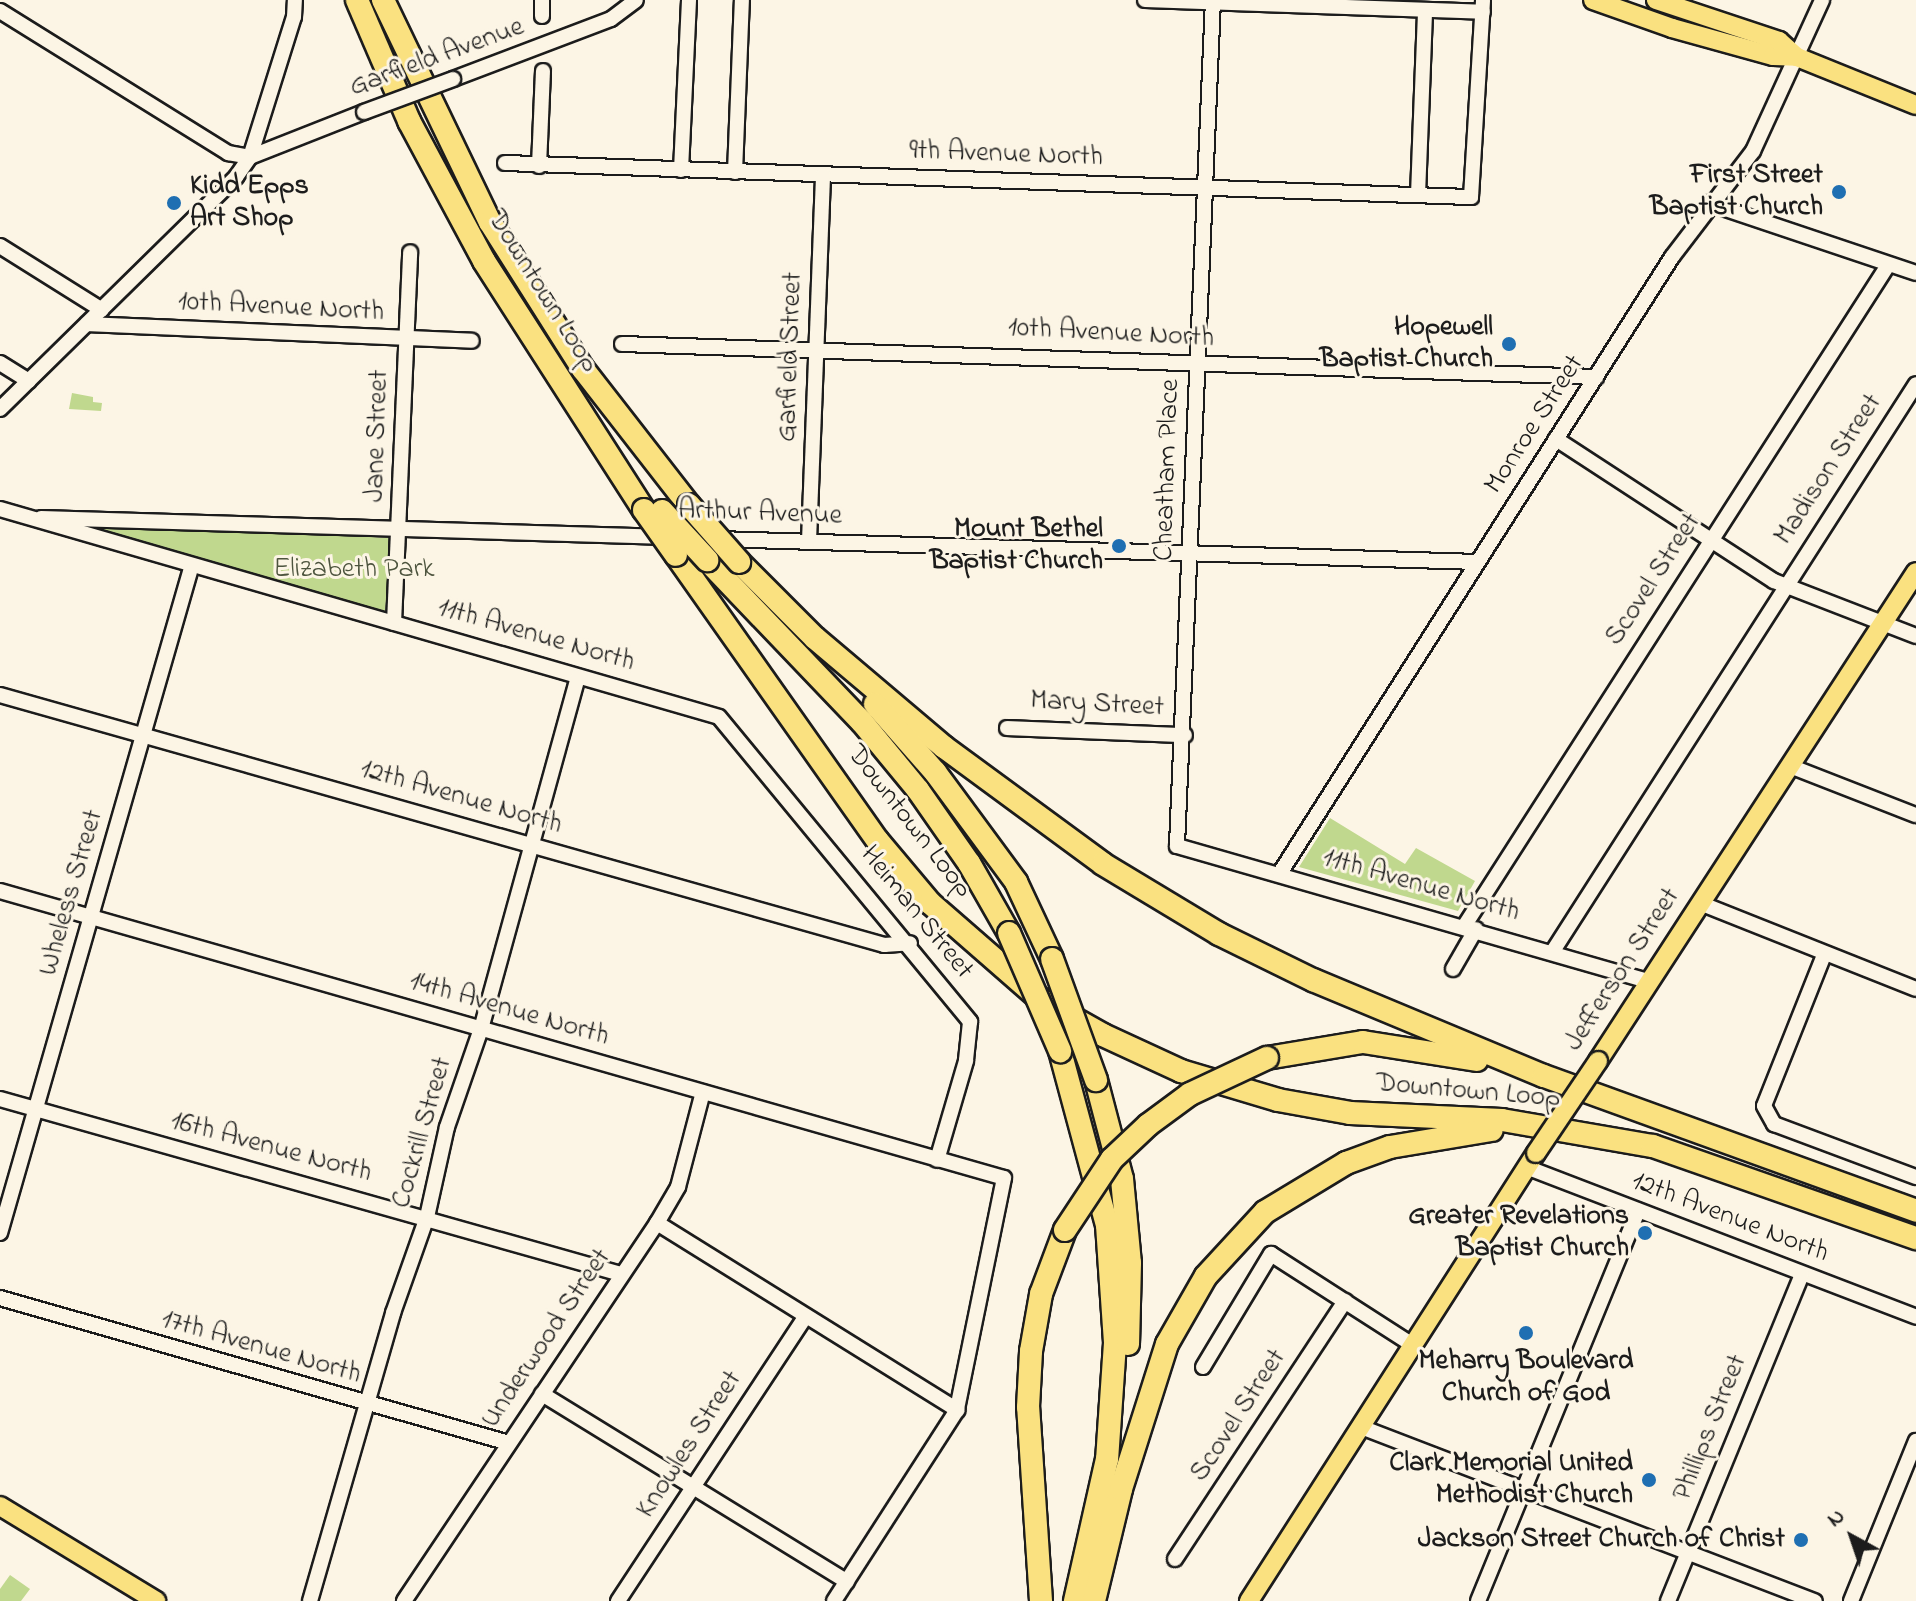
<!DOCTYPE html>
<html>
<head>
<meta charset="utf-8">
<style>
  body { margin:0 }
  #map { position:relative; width:1916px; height:1601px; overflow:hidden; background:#fcf5e5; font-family:"Indie Flower",sans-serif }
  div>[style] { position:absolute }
  .green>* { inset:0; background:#c0d88e }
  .roads { filter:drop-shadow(2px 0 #1c1c1c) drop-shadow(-2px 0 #1c1c1c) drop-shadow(0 2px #1c1c1c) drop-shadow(0 -2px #1c1c1c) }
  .minor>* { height:14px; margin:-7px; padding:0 7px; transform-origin:7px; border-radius:7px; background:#fcf5e5 }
  .major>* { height:18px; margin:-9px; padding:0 9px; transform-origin:9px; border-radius:9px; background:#fae180 }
  .highway>* { height:22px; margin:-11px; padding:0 11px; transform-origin:11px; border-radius:11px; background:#fae180 }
  .bridges { filter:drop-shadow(2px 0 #1c1c1c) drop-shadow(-2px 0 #1c1c1c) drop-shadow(0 2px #1c1c1c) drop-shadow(0 -2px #1c1c1c) }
  .minor-bridge>* { height:14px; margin:-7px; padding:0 7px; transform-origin:7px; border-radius:7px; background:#fcf5e5 }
  .major-bridge>* { height:18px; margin:-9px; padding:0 9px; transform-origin:9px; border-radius:9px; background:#fae180 }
  .highway-bridge>* { height:22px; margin:-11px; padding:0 11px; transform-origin:11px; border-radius:11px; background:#fae180 }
  .dots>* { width:22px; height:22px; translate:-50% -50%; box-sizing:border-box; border:4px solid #fcf5e5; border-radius:50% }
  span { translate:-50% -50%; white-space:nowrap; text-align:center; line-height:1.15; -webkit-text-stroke:6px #fcf5e5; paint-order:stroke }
  .street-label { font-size:28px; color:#1c1c1c }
  .poi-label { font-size:28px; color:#1c1c1c; font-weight:700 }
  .right { translate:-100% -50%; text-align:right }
  .left { translate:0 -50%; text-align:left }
  .park-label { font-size:28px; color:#4d543e }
  .north { position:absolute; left:1812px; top:1497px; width:80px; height:80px; -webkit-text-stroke:6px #fcf5e5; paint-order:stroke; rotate:320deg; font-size:22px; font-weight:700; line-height:32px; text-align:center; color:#1c1c1c }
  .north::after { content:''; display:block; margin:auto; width:28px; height:36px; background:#1c1c1c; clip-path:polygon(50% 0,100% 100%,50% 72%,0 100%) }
</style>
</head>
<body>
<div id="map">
  <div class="green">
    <div style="clip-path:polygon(72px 393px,93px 397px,93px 402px,102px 403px,101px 411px,69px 409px)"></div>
    <div style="clip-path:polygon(74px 522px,391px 538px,385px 612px)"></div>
    <div style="clip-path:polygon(1330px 818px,1405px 864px,1416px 848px,1475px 881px,1458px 911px,1299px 867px)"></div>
    <div style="clip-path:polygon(10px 1575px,30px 1589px,21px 1601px,0 1601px,0 1589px)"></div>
  </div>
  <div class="roads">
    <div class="minor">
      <div style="left:1145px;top:0;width:338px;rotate:2deg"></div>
      <div style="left:1213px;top:0;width:847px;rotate:92.44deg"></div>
      <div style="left:1177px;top:846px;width:490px;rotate:16deg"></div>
      <div style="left:0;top:11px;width:269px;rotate:31.9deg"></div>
      <div style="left:228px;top:153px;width:22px;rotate:10deg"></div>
      <div style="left:542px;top:16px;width:16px;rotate:-90deg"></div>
      <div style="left:453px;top:79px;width:169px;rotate:-20.8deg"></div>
      <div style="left:611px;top:19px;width:31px;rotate:-37deg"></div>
      <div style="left:250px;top:157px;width:123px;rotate:-21.5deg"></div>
      <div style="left:505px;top:163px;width:967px;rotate:2.02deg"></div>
      <div style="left:1471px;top:197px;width:197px;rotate:-86.5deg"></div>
      <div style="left:539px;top:166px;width:95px;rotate:-87.6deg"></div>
      <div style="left:681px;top:170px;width:170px;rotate:-87.3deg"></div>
      <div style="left:735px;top:172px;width:172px;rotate:-87.7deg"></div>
      <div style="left:1418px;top:195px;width:185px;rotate:-87.8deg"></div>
      <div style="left:1708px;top:203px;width:219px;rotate:18.6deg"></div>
      <div style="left:0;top:246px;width:120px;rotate:32.1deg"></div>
      <div style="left:87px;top:324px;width:385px;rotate:2.5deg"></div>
      <div style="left:622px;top:344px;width:975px;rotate:1.94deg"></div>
      <div style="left:0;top:363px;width:34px;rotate:32deg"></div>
      <div style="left:0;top:409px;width:331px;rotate:-44.5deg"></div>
      <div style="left:236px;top:177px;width:24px;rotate:-55deg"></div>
      <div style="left:250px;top:157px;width:147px;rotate:-72.6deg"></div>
      <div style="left:294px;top:17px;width:17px;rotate:-87deg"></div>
      <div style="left:1556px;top:439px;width:260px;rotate:33.1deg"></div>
      <div style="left:1774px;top:581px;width:152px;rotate:21.2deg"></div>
      <div style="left:0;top:509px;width:748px;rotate:16.13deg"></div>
      <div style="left:719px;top:717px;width:395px;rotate:50.5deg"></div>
      <div style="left:970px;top:1022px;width:39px;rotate:96deg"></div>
      <div style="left:966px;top:1061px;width:103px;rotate:106.3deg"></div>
      <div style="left:41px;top:518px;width:627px;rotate:1.74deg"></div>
      <div style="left:717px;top:539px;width:760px;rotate:1.73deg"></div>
      <div style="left:809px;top:541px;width:366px;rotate:-87.8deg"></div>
      <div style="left:394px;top:623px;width:371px;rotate:-87.5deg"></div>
      <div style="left:0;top:695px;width:919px;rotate:15.79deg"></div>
      <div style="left:884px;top:945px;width:26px;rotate:-4deg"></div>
      <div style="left:1007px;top:728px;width:178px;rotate:2.3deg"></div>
      <div style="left:1790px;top:766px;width:135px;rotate:21.3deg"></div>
      <div style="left:1280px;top:873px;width:730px;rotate:-57.53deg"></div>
      <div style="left:1672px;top:257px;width:133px;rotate:-52.6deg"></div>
      <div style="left:1753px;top:151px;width:166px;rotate:-65.4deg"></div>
      <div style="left:0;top:891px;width:1044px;rotate:15.95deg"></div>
      <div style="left:1004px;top:1178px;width:237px;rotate:101.5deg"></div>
      <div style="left:957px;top:1410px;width:227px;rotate:122.8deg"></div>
      <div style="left:1700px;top:903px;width:232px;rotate:21.7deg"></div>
      <div style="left:1465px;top:925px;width:784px;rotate:-57.34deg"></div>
      <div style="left:1553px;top:951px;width:673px;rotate:-57.37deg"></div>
      <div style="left:1824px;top:955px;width:162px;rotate:111.7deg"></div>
      <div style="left:1764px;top:1106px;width:21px;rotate:61deg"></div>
      <div style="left:1774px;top:1124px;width:152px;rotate:20.5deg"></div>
      <div style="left:1453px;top:969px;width:46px;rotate:-60.1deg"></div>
      <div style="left:0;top:1099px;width:645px;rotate:15.74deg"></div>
      <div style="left:1526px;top:1167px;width:418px;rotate:21deg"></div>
      <div style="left:657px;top:1223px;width:354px;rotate:31.9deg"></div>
      <div style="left:0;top:1233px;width:692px;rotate:-73.97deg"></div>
      <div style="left:0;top:1298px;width:529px;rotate:15.9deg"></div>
      <div style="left:1203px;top:1367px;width:132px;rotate:-59deg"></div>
      <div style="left:1271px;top:1254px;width:169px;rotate:32.7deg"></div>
      <div style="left:542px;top:1394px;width:358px;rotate:31.6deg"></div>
      <div style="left:1361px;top:1427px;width:486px;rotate:21deg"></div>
      <div style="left:1175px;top:1559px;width:309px;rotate:-56.6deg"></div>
      <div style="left:310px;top:1601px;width:300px;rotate:-73.9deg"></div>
      <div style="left:393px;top:1313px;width:102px;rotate:-70.5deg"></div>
      <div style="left:427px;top:1217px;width:92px;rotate:-77.5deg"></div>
      <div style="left:447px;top:1127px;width:104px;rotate:-70.9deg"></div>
      <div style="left:481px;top:1029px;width:365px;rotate:-74.6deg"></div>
      <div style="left:404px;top:1601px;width:455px;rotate:-56.2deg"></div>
      <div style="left:657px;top:1223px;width:42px;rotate:-59.7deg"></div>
      <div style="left:678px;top:1187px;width:98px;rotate:-75.3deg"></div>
      <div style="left:618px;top:1601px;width:340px;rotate:-56.6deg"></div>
      <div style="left:1478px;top:1601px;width:422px;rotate:-67.7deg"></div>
      <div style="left:1668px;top:1601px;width:352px;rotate:-67.7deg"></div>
      <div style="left:1851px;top:1601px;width:173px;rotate:-67.9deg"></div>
    </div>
    <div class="major">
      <div style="left:1593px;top:0;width:84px;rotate:19.5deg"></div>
      <div style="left:1672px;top:28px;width:105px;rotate:15.5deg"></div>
      <div style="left:1773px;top:56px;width:24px;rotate:2deg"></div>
      <div style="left:1797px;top:57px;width:128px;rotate:22deg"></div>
      <div style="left:1656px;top:0;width:130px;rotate:18.4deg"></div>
      <div style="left:1779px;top:41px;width:24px;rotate:42deg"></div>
      <div style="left:1598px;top:1061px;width:583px;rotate:-56.96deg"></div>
      <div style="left:0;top:1506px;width:183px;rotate:31.3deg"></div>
      <div style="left:1249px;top:1601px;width:532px;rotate:-57.36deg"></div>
    </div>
    <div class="highway">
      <div style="left:357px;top:0;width:132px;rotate:66.7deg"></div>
      <div style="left:409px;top:121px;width:159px;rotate:61.8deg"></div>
      <div style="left:484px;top:261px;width:296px;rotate:57.3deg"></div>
      <div style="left:383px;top:0;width:246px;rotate:64.3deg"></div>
      <div style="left:490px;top:222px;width:174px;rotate:57.7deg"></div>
      <div style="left:583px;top:369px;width:172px;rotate:52.1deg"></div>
      <div style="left:676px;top:555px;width:350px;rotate:54.8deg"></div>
      <div style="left:878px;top:841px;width:81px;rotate:50deg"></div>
      <div style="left:930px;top:903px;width:147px;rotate:41.1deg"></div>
      <div style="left:1041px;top:1000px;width:71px;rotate:29.4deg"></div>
      <div style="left:1103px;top:1035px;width:86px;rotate:24.8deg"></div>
      <div style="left:1181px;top:1071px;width:101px;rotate:16.6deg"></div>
      <div style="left:1278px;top:1100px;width:73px;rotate:10.2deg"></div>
      <div style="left:1350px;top:1113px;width:152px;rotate:2.6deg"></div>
      <div style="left:1502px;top:1120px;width:153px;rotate:9.8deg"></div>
      <div style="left:1653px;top:1146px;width:279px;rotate:19.3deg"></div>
      <div style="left:707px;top:560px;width:224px;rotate:46.3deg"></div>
      <div style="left:862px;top:722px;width:88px;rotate:50.5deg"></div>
      <div style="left:918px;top:790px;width:89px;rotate:55.1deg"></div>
      <div style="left:969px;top:863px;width:81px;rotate:60.3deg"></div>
      <div style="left:739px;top:562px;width:107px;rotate:45deg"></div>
      <div style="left:815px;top:638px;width:169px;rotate:40.2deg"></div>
      <div style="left:944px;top:747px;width:197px;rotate:36.3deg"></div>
      <div style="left:1103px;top:864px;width:135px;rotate:31.1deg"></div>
      <div style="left:1219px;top:934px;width:105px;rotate:26.1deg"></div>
      <div style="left:1313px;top:980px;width:250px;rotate:22.6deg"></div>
      <div style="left:1544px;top:1076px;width:396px;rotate:19.9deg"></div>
      <div style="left:875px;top:704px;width:91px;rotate:48.6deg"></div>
      <div style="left:935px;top:772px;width:137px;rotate:53.6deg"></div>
      <div style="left:1016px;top:882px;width:85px;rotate:64.9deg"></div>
      <div style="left:1060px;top:1051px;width:180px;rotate:74.9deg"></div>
      <div style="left:1107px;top:1225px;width:118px;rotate:86.1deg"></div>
      <div style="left:1115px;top:1343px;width:116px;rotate:93.9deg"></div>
      <div style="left:1107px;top:1459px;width:146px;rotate:102.7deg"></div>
      <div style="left:1267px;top:1058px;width:97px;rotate:-9.5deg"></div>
      <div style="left:1363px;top:1042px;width:115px;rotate:9deg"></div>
      <div style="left:1096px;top:1080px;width:102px;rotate:75.3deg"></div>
      <div style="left:1122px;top:1179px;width:84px;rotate:84.6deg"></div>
      <div style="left:1130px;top:1263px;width:81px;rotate:91.4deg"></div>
      <div style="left:1041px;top:1601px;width:194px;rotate:-93.8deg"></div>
      <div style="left:1028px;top:1407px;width:56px;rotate:-86.9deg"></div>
      <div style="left:1031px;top:1351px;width:58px;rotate:-80deg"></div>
      <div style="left:1041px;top:1294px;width:68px;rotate:-69.4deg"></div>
      <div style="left:1094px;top:1601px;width:115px;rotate:-76.4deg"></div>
      <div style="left:1121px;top:1489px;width:152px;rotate:-72.4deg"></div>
      <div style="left:1167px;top:1344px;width:78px;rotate:-60.2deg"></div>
      <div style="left:1206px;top:1276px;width:87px;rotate:-47.3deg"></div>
      <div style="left:1265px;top:1212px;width:95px;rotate:-31.2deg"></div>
      <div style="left:1346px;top:1163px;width:47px;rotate:-20deg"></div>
      <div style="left:1390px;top:1147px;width:103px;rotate:-9.5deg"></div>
    </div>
  </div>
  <div class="bridges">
    <div class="minor-bridge">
      <div style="left:364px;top:112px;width:95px;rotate:-20.3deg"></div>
    </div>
    <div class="major-bridge">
      <div style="left:1536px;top:1153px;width:111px;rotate:-56deg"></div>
    </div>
    <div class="highway-bridge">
      <div style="left:689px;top:505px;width:76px;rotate:48.7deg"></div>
      <div style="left:644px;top:510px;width:55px;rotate:54.6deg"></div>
      <div style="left:662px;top:511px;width:67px;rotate:47.4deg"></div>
      <div style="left:1009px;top:933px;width:129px;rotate:66.6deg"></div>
      <div style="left:1052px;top:959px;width:129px;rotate:70deg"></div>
      <div style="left:1065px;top:1230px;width:85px;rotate:-56.5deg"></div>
      <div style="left:1112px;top:1159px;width:50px;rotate:-43.4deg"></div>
      <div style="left:1148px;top:1125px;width:52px;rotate:-36.4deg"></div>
      <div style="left:1190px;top:1094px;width:85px;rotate:-25.1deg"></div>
    </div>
  </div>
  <div class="dots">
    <div style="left:1839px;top:192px;background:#1f6fb2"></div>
    <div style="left:174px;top:203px;background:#1f6fb2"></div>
    <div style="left:1509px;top:344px;background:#1f6fb2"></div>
    <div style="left:1119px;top:546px;background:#1f6fb2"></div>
    <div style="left:1645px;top:1233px;background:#1f6fb2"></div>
    <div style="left:1526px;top:1333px;background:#1f6fb2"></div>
    <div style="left:1649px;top:1480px;background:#1f6fb2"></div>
    <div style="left:1801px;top:1540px;background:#1f6fb2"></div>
  </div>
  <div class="street-label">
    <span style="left:437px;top:58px;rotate:-20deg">Garfield Avenue</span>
    <span style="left:1006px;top:155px;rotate:2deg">9th Avenue North</span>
    <span style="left:542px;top:292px;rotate:58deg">Downtown Loop</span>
    <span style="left:281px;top:308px;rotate:3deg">10th Avenue North</span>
    <span style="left:1111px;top:334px;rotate:3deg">10th Avenue North</span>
    <span style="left:791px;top:357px;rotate:-88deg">Garfield Street</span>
    <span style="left:1535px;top:425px;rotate:-57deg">Monroe Street</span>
    <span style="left:378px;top:436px;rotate:-88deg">Jane Street</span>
    <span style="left:1168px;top:470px;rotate:-88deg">Cheatham Place</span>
    <span style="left:1829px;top:470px;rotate:-57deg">Madison Street</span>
    <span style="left:760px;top:514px;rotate:2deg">Arthur Avenue</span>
    <span style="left:1654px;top:580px;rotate:-57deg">Scovel Street</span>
    <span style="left:536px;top:636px;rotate:16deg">11th Avenue North</span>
    <span style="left:1097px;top:705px;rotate:3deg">Mary Street</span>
    <span style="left:461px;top:798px;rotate:16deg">12th Avenue North</span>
    <span style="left:909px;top:822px;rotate:52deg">Downtown Loop</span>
    <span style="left:1421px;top:886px;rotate:16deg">11th Avenue North</span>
    <span style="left:72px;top:893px;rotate:-74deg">Wheless Street</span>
    <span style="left:916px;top:913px;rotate:51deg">Heiman Street</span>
    <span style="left:1623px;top:970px;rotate:-57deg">Jefferson Street</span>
    <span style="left:509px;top:1010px;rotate:16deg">14th Avenue North</span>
    <span style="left:1468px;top:1092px;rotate:5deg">Downtown Loop</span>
    <span style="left:423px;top:1133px;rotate:-74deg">Cockrill Street</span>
    <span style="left:271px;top:1148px;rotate:15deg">16th Avenue North</span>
    <span style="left:1730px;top:1218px;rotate:21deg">12th Avenue North</span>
    <span style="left:547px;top:1339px;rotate:-56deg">Underwood Street</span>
    <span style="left:261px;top:1348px;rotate:16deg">17th Avenue North</span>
    <span style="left:1239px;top:1416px;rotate:-57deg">Scovel Street</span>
    <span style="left:1711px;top:1428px;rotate:-68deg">Phillips Street</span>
    <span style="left:690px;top:1445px;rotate:-57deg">Knowles Street</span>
  </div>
  <div class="poi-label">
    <span class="right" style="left:1823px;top:192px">First Street<br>Baptist Church</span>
    <span class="left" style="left:190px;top:203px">Kidd Epps<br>Art Shop</span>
    <span class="right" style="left:1493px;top:344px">Hopewell<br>Baptist Church</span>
    <span class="right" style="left:1103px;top:546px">Mount Bethel<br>Baptist Church</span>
    <span class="right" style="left:1629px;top:1233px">Greater Revelations<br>Baptist Church</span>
    <span style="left:1526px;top:1378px">Meharry Boulevard<br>Church of God</span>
    <span class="right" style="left:1633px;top:1480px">Clark Memorial United<br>Methodist Church</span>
    <span class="right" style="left:1785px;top:1540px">Jackson Street Church of Christ</span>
  </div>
  <div class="park-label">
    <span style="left:354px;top:570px">Elizabeth Park</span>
  </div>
  <div class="north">N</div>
</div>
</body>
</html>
